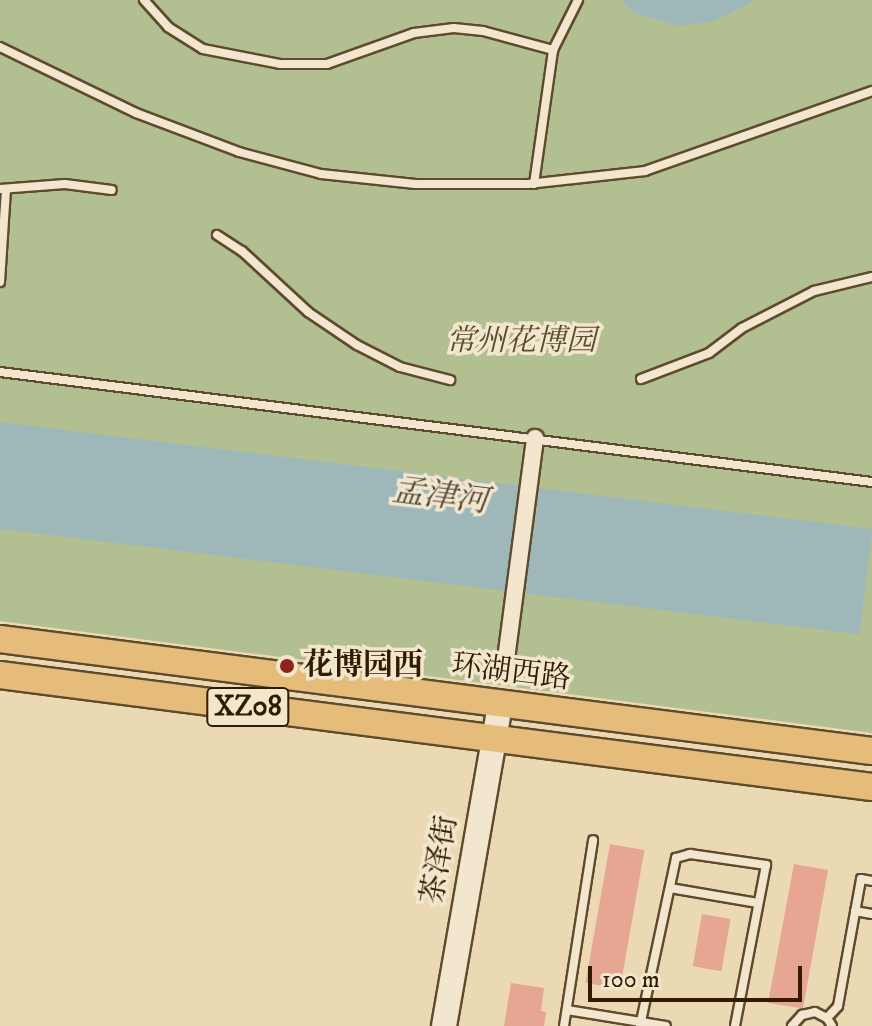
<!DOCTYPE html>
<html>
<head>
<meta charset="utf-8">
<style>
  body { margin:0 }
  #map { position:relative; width:872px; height:1026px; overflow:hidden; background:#ebd9b4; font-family:"IM FELL DW Pica","Noto Serif SC",serif }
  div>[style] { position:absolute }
  .green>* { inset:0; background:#b2c091 }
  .water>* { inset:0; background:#9eb7b9; transform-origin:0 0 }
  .building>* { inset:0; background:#e7a692; transform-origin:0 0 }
  .roads { filter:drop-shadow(2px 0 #604a2d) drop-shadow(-2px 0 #604a2d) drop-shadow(0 2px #604a2d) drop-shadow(0 -2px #604a2d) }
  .lane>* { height:8px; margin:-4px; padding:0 4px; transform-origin:4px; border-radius:4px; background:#f2e6ce }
  .street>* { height:16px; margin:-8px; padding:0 8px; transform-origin:8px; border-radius:8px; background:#f2e6ce }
  .secondary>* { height:24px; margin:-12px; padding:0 12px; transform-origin:12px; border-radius:12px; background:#f2e6ce }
  .primary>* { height:26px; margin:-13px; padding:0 13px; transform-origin:13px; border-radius:13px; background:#e6bc7a }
  .dots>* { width:22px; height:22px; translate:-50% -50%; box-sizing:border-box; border:4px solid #f2e6ce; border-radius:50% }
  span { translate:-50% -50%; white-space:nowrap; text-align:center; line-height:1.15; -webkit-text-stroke:7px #f2e6ce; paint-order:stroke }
  .shield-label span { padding:2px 6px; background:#f2e6ce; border:2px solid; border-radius:6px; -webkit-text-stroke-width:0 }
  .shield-label { font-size:28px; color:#321b00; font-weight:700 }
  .park-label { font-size:30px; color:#584d2c; font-style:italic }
  .poi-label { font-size:30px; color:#321b00; font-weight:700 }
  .left { translate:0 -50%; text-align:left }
  .street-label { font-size:30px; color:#321b00 }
  .water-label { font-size:32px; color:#524a38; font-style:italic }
  .scale { position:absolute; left:588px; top:966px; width:214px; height:36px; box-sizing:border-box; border:4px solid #321b00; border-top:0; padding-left:10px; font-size:24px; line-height:28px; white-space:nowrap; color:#321b00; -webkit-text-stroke:6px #f2e6ce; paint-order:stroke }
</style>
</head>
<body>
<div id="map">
  <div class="green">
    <div style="clip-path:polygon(0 0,872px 0,872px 733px,0 621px)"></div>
  </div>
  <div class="water">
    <div style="clip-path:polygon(621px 0,757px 0,714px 21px,679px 26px,634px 13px)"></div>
    <div style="left:0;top:422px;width:879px;height:106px;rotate:7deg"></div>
  </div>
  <div class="building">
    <div style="left:610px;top:844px;width:35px;height:141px;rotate:10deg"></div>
    <div style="clip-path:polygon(794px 864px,828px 870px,803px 1008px,800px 1008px,768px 1003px)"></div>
    <div style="left:702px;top:914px;width:29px;height:53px;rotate:10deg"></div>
    <div style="clip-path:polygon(511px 983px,544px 988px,541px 1011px,546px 1012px,544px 1026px,504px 1026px)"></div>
  </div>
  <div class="roads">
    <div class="lane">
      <div style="left:144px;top:0;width:36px;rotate:48deg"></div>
      <div style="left:168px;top:27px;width:41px;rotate:32.2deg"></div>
      <div style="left:203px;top:49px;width:78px;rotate:11deg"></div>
      <div style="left:280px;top:64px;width:47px"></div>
      <div style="left:327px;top:64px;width:92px;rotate:-19.6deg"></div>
      <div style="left:414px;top:33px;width:40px;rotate:-7.1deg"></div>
      <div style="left:454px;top:28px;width:29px;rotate:6deg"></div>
      <div style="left:483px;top:31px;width:73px;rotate:15.2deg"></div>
      <div style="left:0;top:47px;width:151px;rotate:25.9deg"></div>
      <div style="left:136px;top:113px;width:110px;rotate:20.7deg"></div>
      <div style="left:239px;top:152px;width:85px;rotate:15deg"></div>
      <div style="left:321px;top:174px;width:95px;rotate:6.1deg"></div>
      <div style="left:415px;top:184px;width:113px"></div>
      <div style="left:528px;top:184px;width:118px;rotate:-6.3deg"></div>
      <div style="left:645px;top:171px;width:241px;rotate:-19.4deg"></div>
      <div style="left:534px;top:184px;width:135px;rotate:-81.9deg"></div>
      <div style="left:553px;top:50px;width:56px;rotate:-63.4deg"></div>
      <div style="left:0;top:189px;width:65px;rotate:-4.4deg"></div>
      <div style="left:65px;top:184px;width:47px;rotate:7.3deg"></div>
      <div style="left:217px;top:235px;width:30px;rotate:33deg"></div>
      <div style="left:242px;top:251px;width:90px;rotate:42.7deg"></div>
      <div style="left:308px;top:312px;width:59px;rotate:34deg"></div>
      <div style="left:357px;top:345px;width:48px;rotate:27.1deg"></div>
      <div style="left:400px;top:367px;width:52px;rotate:14.6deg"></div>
      <div style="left:0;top:282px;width:93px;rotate:-86.3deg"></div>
      <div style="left:0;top:372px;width:879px;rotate:7.19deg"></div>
      <div style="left:641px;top:379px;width:73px;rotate:-20.9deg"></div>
      <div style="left:709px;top:353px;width:41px;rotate:-37.1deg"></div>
      <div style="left:742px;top:328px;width:81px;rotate:-27.2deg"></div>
      <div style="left:814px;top:291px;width:60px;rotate:-13.6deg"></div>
      <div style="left:670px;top:888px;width:89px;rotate:9.7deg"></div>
      <div style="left:855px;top:911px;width:17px;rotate:10deg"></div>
      <div style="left:567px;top:1010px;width:100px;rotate:9.2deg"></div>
      <div style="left:827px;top:1018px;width:16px;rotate:-47deg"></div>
      <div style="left:838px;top:1006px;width:129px;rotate:-79.7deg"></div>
      <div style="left:861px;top:879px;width:11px;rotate:10deg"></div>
      <div style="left:564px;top:1026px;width:188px;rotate:-81.1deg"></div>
      <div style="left:640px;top:1026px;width:172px;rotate:-77.9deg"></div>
      <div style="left:676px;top:858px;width:15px;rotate:-16deg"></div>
      <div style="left:690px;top:854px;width:77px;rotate:8.2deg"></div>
      <div style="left:766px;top:865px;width:164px;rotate:100.9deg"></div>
      <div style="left:792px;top:1026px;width:15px;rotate:-48deg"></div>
      <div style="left:802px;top:1015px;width:13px;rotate:-13deg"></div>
      <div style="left:815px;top:1012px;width:13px;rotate:27deg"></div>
      <div style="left:827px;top:1018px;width:9px;rotate:58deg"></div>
    </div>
    <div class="street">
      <div style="left:506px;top:659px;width:223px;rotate:-82.5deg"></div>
    </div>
    <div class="secondary">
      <div style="left:444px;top:1026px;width:327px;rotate:-80.1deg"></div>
    </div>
    <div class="primary">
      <div style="left:0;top:639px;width:879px;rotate:7.32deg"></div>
      <div style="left:0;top:675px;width:879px;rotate:7.32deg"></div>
    </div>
  </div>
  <div class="dots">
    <div style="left:287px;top:666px;background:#8f2418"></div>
  </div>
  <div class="shield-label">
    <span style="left:248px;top:707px">XZ08</span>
  </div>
  <div class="park-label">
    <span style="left:521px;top:342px">常州花博园</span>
  </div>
  <div class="poi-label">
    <span class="left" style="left:303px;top:666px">花博园西</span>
  </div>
  <div class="street-label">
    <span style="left:511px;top:673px;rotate:7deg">环湖西路</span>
    <span style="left:441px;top:860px;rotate:-80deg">茶泽街</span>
  </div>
  <div class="water-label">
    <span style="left:440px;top:497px;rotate:7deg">孟津河</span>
  </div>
  <div class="scale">100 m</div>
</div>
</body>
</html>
